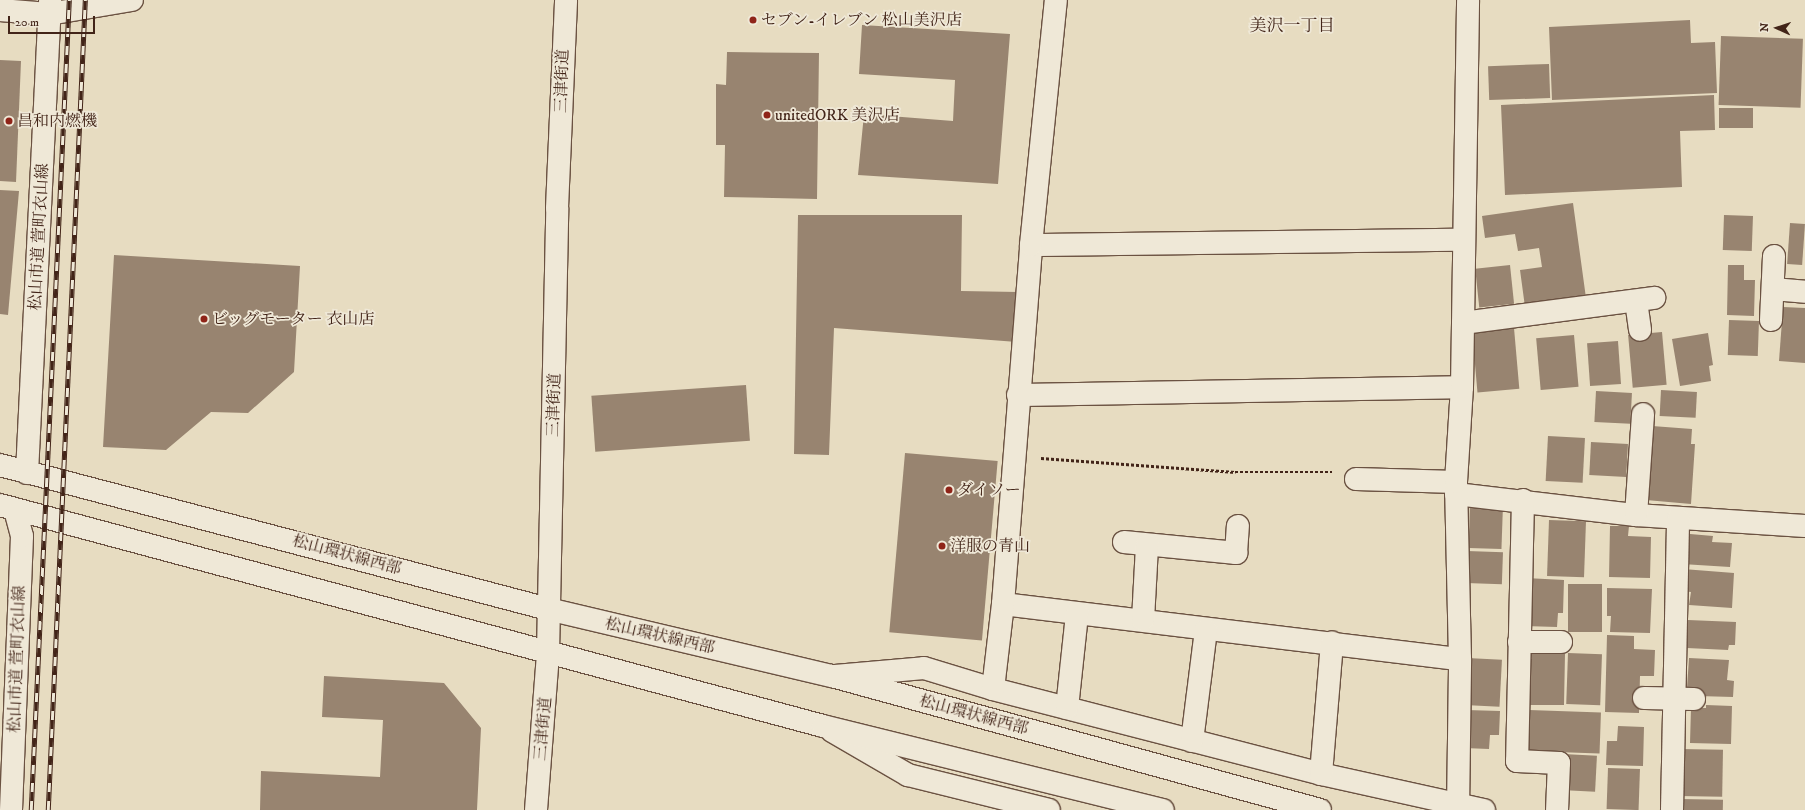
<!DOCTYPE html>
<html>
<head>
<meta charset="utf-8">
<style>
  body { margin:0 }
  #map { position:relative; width:1805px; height:810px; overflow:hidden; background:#e7dcc1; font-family:"IM FELL DW Pica","Noto Serif JP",serif }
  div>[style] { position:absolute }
  .building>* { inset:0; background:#988470; transform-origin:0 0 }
  .path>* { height:2.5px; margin-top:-1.25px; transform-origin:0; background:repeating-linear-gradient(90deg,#422418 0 3px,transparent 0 5px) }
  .roads { filter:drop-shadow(1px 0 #6b5242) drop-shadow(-1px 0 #6b5242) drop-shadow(0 1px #6b5242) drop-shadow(0 -1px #6b5242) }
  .street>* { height:22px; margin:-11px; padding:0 11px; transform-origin:11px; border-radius:11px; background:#efe8d7 }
  .secondary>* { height:22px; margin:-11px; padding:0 11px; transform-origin:11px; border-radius:11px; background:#efe8d7 }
  .rail>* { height:4.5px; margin-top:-2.25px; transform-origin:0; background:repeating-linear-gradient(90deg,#efe8d7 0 9px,#422418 0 18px); box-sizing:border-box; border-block:1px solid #422418 }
  .dots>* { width:11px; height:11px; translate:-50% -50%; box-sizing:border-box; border:2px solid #efe8d7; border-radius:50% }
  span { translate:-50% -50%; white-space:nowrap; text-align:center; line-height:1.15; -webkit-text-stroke:3.5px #efe8d7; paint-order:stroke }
  .poi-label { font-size:16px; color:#422418 }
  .left { translate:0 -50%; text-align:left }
  .street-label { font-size:16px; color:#422418 }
  .neighbourhood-label { font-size:17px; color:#422418 }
  .north { position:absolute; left:1757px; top:8px; width:40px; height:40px; -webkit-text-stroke:3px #efe8d7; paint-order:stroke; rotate:273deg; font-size:11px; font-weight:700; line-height:16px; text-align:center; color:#422418 }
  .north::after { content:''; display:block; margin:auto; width:14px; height:18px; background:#422418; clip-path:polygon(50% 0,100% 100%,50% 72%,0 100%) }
  .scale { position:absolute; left:8px; top:16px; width:87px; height:18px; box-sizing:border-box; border:2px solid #422418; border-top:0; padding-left:5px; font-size:12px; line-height:14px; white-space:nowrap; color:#422418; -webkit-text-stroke:3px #efe8d7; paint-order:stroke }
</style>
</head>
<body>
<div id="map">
  <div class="building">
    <div style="clip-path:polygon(1690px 20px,1691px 43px,1715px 42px,1717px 93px,1552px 100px,1549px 27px)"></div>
    <div style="clip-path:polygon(862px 25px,1010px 34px,998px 184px,858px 175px,864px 114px,953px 121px,955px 80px,859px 74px)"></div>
    <div style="left:1721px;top:36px;width:82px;height:69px;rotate:2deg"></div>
    <div style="clip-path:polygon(727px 52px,819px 53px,817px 199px,724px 197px,725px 145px,716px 145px,716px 84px,726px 85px)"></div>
    <div style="clip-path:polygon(0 60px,21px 61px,16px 182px,0 181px)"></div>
    <div style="left:1549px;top:64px;width:34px;height:61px;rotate:88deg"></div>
    <div style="clip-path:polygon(1714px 95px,1715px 130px,1680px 131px,1682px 187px,1505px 195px,1501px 105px)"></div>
    <div style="left:1719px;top:108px;width:34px;height:20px"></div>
    <div style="clip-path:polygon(0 190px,19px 191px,8px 315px,0 314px)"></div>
    <div style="clip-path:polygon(1573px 203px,1586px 298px,1525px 307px,1520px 270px,1542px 267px,1539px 248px,1518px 251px,1515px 234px,1485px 238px,1482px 216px)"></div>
    <div style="clip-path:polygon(798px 215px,962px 215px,961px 291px,1018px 292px,1017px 342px,834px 328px,829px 455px,794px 454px)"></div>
    <div style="left:1724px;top:215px;width:29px;height:35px;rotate:2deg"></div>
    <div style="left:1790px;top:223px;width:15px;height:41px;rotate:4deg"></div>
    <div style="clip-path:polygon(114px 255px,300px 266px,294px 372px,248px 413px,211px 412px,166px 450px,103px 447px)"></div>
    <div style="left:1510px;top:265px;width:39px;height:35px;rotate:84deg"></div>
    <div style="clip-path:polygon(1728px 265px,1744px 265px,1744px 280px,1755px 280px,1754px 316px,1727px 315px)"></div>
    <div style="clip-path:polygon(1783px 307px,1805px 308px,1805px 363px,1779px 361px)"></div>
    <div style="left:1729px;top:320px;width:30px;height:35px;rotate:2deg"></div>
    <div style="left:1514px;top:328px;width:61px;height:42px;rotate:85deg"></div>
    <div style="left:1662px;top:332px;width:53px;height:34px;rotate:85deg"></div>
    <div style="clip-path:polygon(1708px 333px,1713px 365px,1709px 366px,1711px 381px,1680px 386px,1672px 339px)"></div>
    <div style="left:1574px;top:335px;width:52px;height:38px;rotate:85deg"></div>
    <div style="left:1618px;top:341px;width:43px;height:31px;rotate:86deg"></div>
    <div style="left:746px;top:385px;width:56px;height:155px;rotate:86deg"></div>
    <div style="left:1661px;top:390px;width:36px;height:26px;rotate:3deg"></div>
    <div style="left:1596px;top:391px;width:36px;height:31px;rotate:3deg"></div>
    <div style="clip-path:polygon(1652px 426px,1692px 429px,1691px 444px,1695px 444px,1691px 504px,1646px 500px)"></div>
    <div style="left:1548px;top:436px;width:37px;height:45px;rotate:3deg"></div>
    <div style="left:1591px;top:442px;width:37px;height:33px;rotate:3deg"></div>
    <div style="left:905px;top:453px;width:93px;height:180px;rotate:5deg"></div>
    <div style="left:1470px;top:504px;width:33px;height:44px;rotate:2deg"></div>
    <div style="left:1549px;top:520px;width:37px;height:56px;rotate:2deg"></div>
    <div style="clip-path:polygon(1610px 526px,1629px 526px,1628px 536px,1651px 537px,1650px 578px,1609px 577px)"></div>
    <div style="clip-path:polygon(1690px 534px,1713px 536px,1712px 542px,1732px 543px,1730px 567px,1682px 564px,1683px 551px,1689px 552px)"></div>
    <div style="left:1467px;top:551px;width:36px;height:32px;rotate:2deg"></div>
    <div style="clip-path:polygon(1683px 569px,1734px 573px,1732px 608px,1689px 605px,1691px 592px,1681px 591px)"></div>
    <div style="clip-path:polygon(1526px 578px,1564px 580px,1563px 613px,1558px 613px,1557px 627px,1524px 626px)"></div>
    <div style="left:1568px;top:584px;width:34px;height:48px"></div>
    <div style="clip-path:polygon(1607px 588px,1652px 589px,1650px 633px,1610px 632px,1611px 616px,1607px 616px)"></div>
    <div style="clip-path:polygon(1688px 620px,1736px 622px,1735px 645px,1729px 645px,1728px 650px,1687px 648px)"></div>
    <div style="clip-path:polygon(1607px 635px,1634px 636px,1634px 649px,1655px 650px,1654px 676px,1640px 676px,1639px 713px,1605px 712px)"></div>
    <div style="left:1568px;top:653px;width:34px;height:51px;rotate:2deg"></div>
    <div style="clip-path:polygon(1531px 654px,1565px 654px,1564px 705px,1524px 705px,1525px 659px,1532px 659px)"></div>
    <div style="left:1467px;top:658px;width:35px;height:47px;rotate:3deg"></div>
    <div style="clip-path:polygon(1689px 658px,1729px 660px,1727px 680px,1734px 681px,1733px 697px,1698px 696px,1699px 688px,1687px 688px)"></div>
    <div style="clip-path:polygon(324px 676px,444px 683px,481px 728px,477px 810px,260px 810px,261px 771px,380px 777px,383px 720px,322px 717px)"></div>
    <div style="clip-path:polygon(1706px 705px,1732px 706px,1731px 744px,1690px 743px,1691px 708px,1706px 708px)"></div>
    <div style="clip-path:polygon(1466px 710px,1500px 711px,1499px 735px,1490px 735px,1489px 749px,1464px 748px)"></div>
    <div style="left:1529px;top:710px;width:72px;height:41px;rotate:2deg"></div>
    <div style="clip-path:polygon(1618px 726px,1644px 727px,1643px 766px,1606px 765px,1607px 741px,1617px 741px)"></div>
    <div style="left:1680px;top:749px;width:43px;height:47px;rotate:1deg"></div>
    <div style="left:1563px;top:754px;width:34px;height:36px;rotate:3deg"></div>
    <div style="left:1608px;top:768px;width:32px;height:41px;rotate:2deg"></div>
    <div style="left:1680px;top:799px;width:43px;height:11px;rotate:1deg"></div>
  </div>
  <div class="path">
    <div style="left:1041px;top:458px;width:195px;rotate:4.1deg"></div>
    <div style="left:1235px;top:472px;width:97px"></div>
  </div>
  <div class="roads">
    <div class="street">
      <div style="left:0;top:10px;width:49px;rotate:4.7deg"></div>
      <div style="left:49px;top:14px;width:84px;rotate:-9.6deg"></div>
      <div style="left:1031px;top:245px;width:433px;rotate:-0.7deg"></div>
      <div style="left:1773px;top:289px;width:32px;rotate:5deg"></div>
      <div style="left:1636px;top:301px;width:29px;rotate:82deg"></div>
      <div style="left:1771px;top:320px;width:64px;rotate:-87.3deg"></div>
      <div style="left:1463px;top:323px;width:193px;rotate:-7.5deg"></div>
      <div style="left:1018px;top:395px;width:444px;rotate:-1deg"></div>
      <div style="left:27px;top:473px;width:474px;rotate:-87.2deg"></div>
      <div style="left:1356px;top:479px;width:100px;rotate:1.7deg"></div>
      <div style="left:1456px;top:494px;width:181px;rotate:6.7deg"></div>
      <div style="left:1636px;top:515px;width:169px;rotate:3.7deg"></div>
      <div style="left:1523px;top:500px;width:261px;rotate:91.3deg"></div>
      <div style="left:1517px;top:761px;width:42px;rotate:2.7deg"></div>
      <div style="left:1559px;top:763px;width:47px;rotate:92.4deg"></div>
      <div style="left:1636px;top:515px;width:101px;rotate:-86deg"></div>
      <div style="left:1124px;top:542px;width:113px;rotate:5.6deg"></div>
      <div style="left:1236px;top:553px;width:27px;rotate:-86deg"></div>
      <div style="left:1003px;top:604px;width:460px;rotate:6.9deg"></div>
      <div style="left:1143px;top:620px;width:75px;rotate:-86.9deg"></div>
      <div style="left:1519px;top:642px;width:42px"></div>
      <div style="left:835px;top:676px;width:89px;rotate:-5.1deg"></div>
      <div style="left:924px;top:668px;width:72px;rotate:16.9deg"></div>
      <div style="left:993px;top:689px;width:339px;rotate:14.5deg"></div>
      <div style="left:1321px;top:774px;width:167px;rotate:12.5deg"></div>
      <div style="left:993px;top:689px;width:86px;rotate:-83.3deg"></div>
      <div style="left:1003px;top:604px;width:360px;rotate:-85.5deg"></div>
      <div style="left:1031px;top:245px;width:246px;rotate:-84.2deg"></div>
      <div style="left:1644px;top:698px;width:50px;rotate:1.1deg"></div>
      <div style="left:1067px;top:708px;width:95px;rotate:-83.9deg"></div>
      <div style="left:832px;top:731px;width:88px;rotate:30.1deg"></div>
      <div style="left:908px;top:775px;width:145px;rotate:13.9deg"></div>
      <div style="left:1192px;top:741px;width:112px;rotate:-82.8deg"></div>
      <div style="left:1321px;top:774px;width:132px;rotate:-85.2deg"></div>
      <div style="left:11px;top:810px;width:274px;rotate:-87.7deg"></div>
      <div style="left:22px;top:536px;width:28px;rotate:-105deg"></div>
      <div style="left:1458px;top:810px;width:151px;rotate:-89.2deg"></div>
      <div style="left:1460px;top:659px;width:177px;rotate:-91.3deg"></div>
      <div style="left:1456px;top:482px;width:95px;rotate:-86.4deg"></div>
      <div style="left:1462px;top:387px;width:387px;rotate:-89.1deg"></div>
      <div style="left:1672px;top:810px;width:291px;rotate:-88.8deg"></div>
    </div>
    <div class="secondary">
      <div style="left:0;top:465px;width:567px;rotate:14.72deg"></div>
      <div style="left:548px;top:609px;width:292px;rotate:13.3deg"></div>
      <div style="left:832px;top:676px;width:506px;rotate:15.35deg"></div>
      <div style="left:0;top:505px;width:852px;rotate:15.03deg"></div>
      <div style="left:823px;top:726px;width:350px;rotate:13.9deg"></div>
      <div style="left:536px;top:810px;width:157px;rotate:-85.6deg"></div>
      <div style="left:548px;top:653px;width:445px;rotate:-88.8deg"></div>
      <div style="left:557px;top:208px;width:208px;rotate:-87.5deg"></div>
    </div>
  </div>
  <div class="rail">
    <div style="left:31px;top:810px;width:811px;rotate:-87.31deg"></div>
    <div style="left:48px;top:810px;width:811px;rotate:-87.38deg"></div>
  </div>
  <div class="dots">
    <div style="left:753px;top:20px;background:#8f2418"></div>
    <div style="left:767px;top:115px;background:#8f2418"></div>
    <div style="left:9px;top:121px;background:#8f2418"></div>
    <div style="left:204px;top:319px;background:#8f2418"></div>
    <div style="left:949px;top:490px;background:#8f2418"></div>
    <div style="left:942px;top:546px;background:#8f2418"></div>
  </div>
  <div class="poi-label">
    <span class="left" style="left:761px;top:20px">セブン-イレブン 松山美沢店</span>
    <span class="left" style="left:775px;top:115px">unitedORK 美沢店</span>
    <span class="left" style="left:17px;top:121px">昌和内燃機</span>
    <span class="left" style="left:212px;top:319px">ビッグモーター 衣山店</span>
    <span class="left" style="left:957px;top:490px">ダイソー</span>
    <span class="left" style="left:950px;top:546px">洋服の青山</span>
  </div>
  <div class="street-label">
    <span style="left:562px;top:81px;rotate:-88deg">三津街道</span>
    <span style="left:39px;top:237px;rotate:-87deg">松山市道 萱町衣山線</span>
    <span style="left:554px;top:405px;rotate:-88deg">三津街道</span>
    <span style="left:347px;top:555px;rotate:15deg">松山環状線西部</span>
    <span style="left:660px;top:636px;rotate:13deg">松山環状線西部</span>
    <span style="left:17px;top:659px;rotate:-88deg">松山市道 萱町衣山線</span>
    <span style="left:974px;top:715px;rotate:15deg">松山環状線西部</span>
    <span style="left:543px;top:729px;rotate:-85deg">三津街道</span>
  </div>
  <div class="neighbourhood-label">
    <span style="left:1292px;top:27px">美沢一丁目</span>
  </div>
  <div class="north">N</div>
  <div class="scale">20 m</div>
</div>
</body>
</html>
